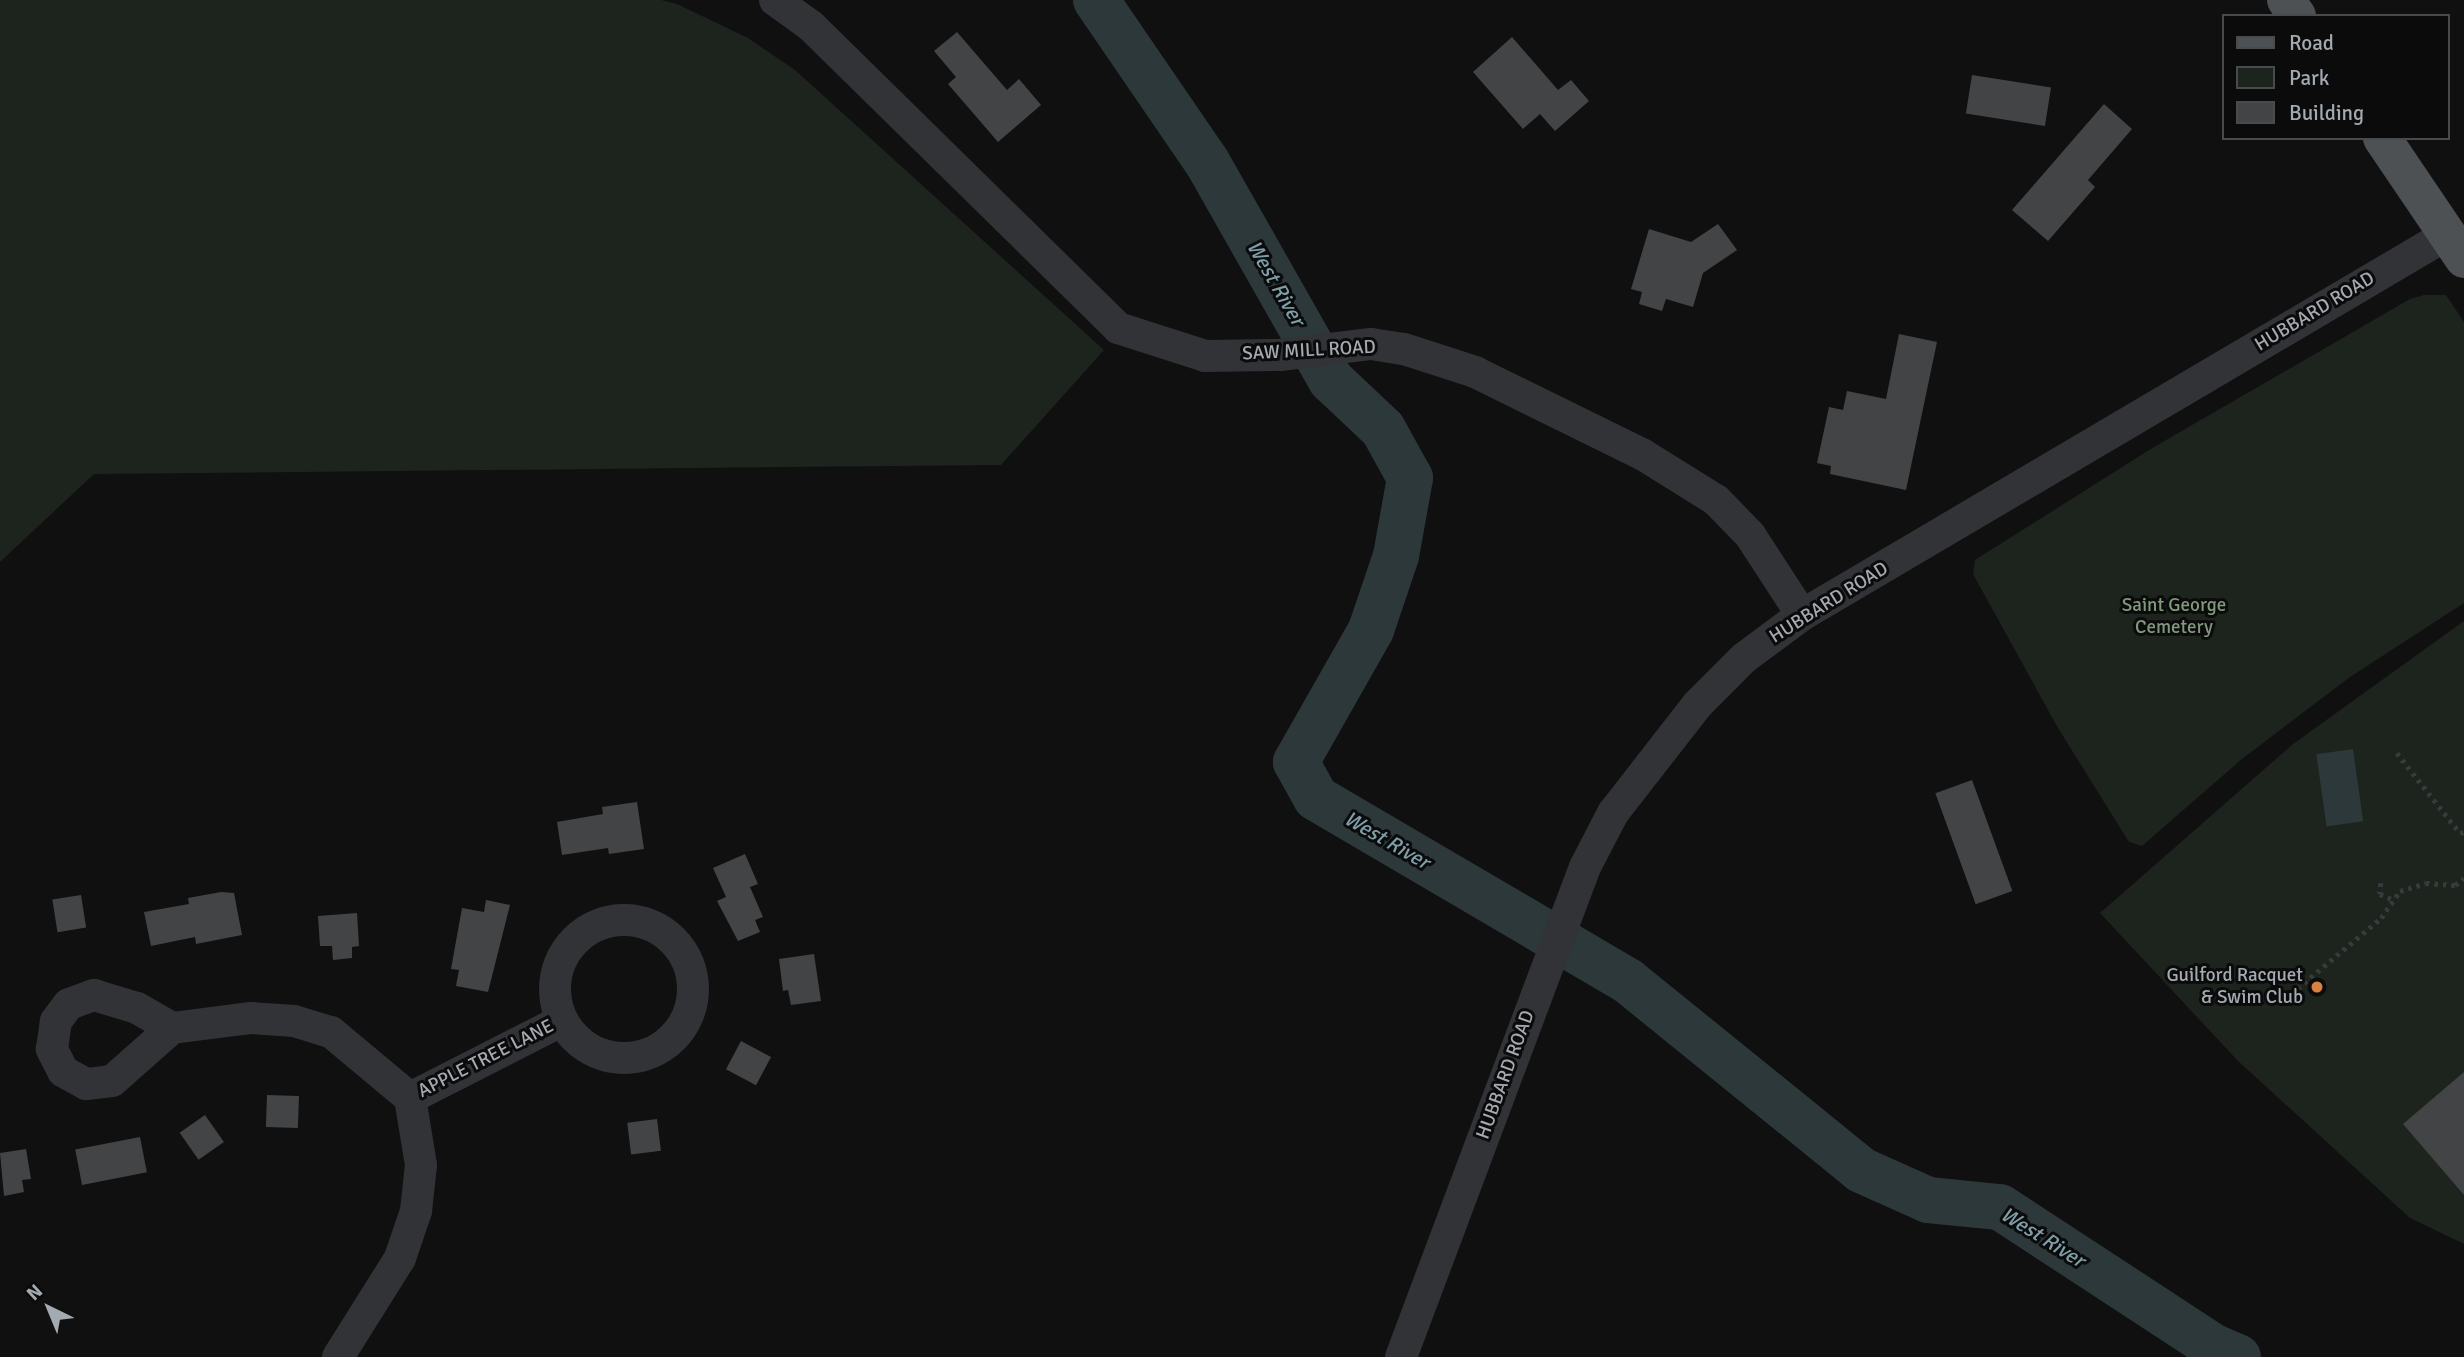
<!DOCTYPE html>
<html>
<head>
<meta charset="utf-8">
<style>
  body { margin:0 }
  #map { position:relative; width:2464px; height:1357px; overflow:hidden; background:#101011; font-family:Signika,sans-serif }
  div>[style] { position:absolute }
  .green>* { inset:0; background:#1d231d }
  .water>* { inset:0; background:#2d383a; transform-origin:0 0 }
  .river>* { height:46px; margin:-23px; padding:0 23px; transform-origin:23px; border-radius:23px; background:#2d383a }
  .building>* { inset:0; background:#424446; transform-origin:0 0 }
  .path>* { height:4.5px; margin-top:-2.25px; transform-origin:0; background:repeating-linear-gradient(90deg,#383a3d 0 3.5px,transparent 0 8.5px) }
  .minor>* { height:32px; margin:-16px; padding:0 16px; transform-origin:16px; border-radius:16px; background:#323336 }
  .minor>.ring { margin:-16px; padding:0; box-sizing:content-box; background:none; border:32px solid #323336; border-radius:50% }
  .major>* { height:38px; margin:-19px; padding:0 19px; transform-origin:19px; border-radius:19px; background:#4e5154 }
  .dots>* { width:19px; height:19px; translate:-50% -50%; box-sizing:border-box; border:4px solid #0b0b0c; border-radius:50% }
  span { translate:-50% -50%; white-space:nowrap; text-align:center; line-height:1.15; -webkit-text-stroke:6px #0b0b0c; paint-order:stroke }
  .street-label { font-size:19px; color:#a3aab0 }
  .park-label { font-size:19px; color:#81997c }
  .poi-label { font-size:19px; color:#a3aab0 }
  .right { translate:-100% -50%; text-align:right }
  .water-label { font-size:21px; color:#7e9ea8; font-style:italic }
  .legend { position:absolute; left:2222px; top:14px; width:228px; height:126px; box-sizing:border-box; background:#0b0b0c; border:2px solid #484b4e; margin:0; padding:9px 12px; list-style:none; font-size:21px; color:#a3aab0 }
  .legend li { display:flex; align-items:center; gap:14px; height:35px }
  .legend b { width:35px; border:2px solid #484b4e }
  .north { position:absolute; left:14px; top:1273px; width:70px; height:70px; -webkit-text-stroke:5px #0b0b0c; paint-order:stroke; rotate:317deg; font-size:19px; font-weight:700; line-height:28px; text-align:center; color:#a3aab0 }
  .north::after { content:''; display:block; margin:auto; width:24px; height:32px; background:#a3aab0; clip-path:polygon(50% 0,100% 100%,50% 72%,0 100%) }
</style>
</head>
<body>
<div id="map">
  <div class="green">
    <div style="clip-path:polygon(0 0,661px 0,677px 4px,748px 38px,795px 70px,1104px 350px,1001px 465px,94px 474px,0 562px)"></div>
    <div style="clip-path:polygon(2424px 295px,2446px 295px,2464px 322px,2464px 603px,2350px 677px,2242px 759px,2142px 846px,2129px 842px,2058px 728px,1973px 574px,1975px 560px,2154px 447px,2410px 299px)"></div>
    <div style="clip-path:polygon(2464px 621px,2464px 1244px,2410px 1218px,2238px 1061px,2100px 913px,2293px 744px)"></div>
  </div>
  <div class="water">
    <div style="left:2353px;top:749px;width:73px;height:37px;rotate:82deg"></div>
  </div>
  <div class="river">
    <div style="left:1096px;top:0;width:196px;rotate:55.6deg"></div>
    <div style="left:1207px;top:162px;width:251px;rotate:60.4deg"></div>
    <div style="left:1331px;top:380px;width:71px;rotate:43.3deg"></div>
    <div style="left:1383px;top:429px;width:56px;rotate:61.1deg"></div>
    <div style="left:1410px;top:478px;width:79px;rotate:100.2deg"></div>
    <div style="left:1396px;top:556px;width:78px;rotate:108.7deg"></div>
    <div style="left:1371px;top:630px;width:152px;rotate:119.6deg"></div>
    <div style="left:1296px;top:762px;width:41px;rotate:60.9deg"></div>
    <div style="left:1316px;top:798px;width:362px;rotate:30.4deg"></div>
    <div style="left:1628px;top:981px;width:300px;rotate:39deg"></div>
    <div style="left:1861px;top:1170px;width:73px;rotate:24.1deg"></div>
    <div style="left:1928px;top:1200px;width:72px;rotate:5.6deg"></div>
    <div style="left:2000px;top:1207px;width:256px;rotate:33.2deg"></div>
    <div style="left:2214px;top:1347px;width:26px;rotate:23deg"></div>
  </div>
  <div class="building">
    <div style="clip-path:polygon(957px 32px,1007px 90px,1019px 79px,1041px 105px,998px 142px,948px 84px,956px 77px,934px 51px)"></div>
    <div style="clip-path:polygon(1512px 37px,1558px 90px,1571px 80px,1589px 101px,1555px 131px,1540px 114px,1523px 129px,1473px 72px)"></div>
    <div style="left:1972px;top:75px;width:80px;height:39px;rotate:9deg"></div>
    <div style="clip-path:polygon(2104px 104px,2132px 129px,2088px 180px,2095px 187px,2048px 241px,2012px 210px)"></div>
    <div style="clip-path:polygon(1718px 224px,1737px 250px,1703px 273px,1693px 307px,1666px 299px,1662px 311px,1639px 304px,1642px 292px,1631px 289px,1649px 229px,1691px 242px)"></div>
    <div style="clip-path:polygon(1899px 334px,1937px 342px,1906px 490px,1830px 474px,1831px 466px,1817px 463px,1829px 407px,1843px 410px,1847px 391px,1886px 399px)"></div>
    <div style="left:1972px;top:780px;width:118px;height:39px;rotate:70deg"></div>
    <div style="clip-path:polygon(637px 802px,644px 849px,609px 854px,608px 848px,562px 855px,557px 822px,603px 814px,602px 807px)"></div>
    <div style="clip-path:polygon(745px 854px,758px 884px,750px 887px,763px 917px,755px 920px,760px 932px,738px 941px,717px 901px,726px 897px,713px 868px)"></div>
    <div style="clip-path:polygon(221px 892px,234px 893px,242px 935px,196px 944px,195px 937px,151px 946px,144px 912px,189px 904px,188px 898px)"></div>
    <div style="left:81px;top:895px;width:33px;height:29px;rotate:81deg"></div>
    <div style="clip-path:polygon(486px 900px,510px 905px,488px 992px,456px 986px,459px 970px,451px 969px,462px 908px,484px 912px)"></div>
    <div style="clip-path:polygon(357px 913px,359px 946px,352px 947px,352px 958px,333px 960px,332px 946px,320px 946px,318px 916px)"></div>
    <div style="clip-path:polygon(814px 954px,821px 1001px,791px 1005px,788px 990px,783px 991px,779px 959px)"></div>
    <div style="left:741px;top:1041px;width:34px;height:32px;rotate:28deg"></div>
    <div style="clip-path:polygon(2464px 1072px,2464px 1195px,2403px 1124px)"></div>
    <div style="left:267px;top:1095px;width:32px;height:32px;rotate:2deg"></div>
    <div style="left:205px;top:1115px;width:33px;height:31px;rotate:55deg"></div>
    <div style="left:657px;top:1119px;width:32px;height:30px;rotate:83deg"></div>
    <div style="left:140px;top:1137px;width:36px;height:66px;rotate:79deg"></div>
    <div style="clip-path:polygon(26px 1149px,31px 1179px,22px 1180px,24px 1192px,4px 1196px,0 1153px)"></div>
  </div>
  <div class="path">
    <div style="left:2397px;top:753px;width:102px;rotate:51.8deg"></div>
    <div style="left:2460px;top:833px;width:4px;rotate:-14deg"></div>
    <div style="left:2381px;top:883px;width:11px;rotate:95deg"></div>
    <div style="left:2380px;top:894px;width:12px;rotate:24deg"></div>
    <div style="left:2291px;top:994px;width:118px;rotate:-40.2deg"></div>
    <div style="left:2381px;top:918px;width:33px;rotate:-55deg"></div>
    <div style="left:2400px;top:891px;width:27px;rotate:-17deg"></div>
    <div style="left:2426px;top:883px;width:29px;rotate:4deg"></div>
    <div style="left:2455px;top:885px;width:11px;rotate:-38deg"></div>
  </div>
  <div class="minor">
    <div style="left:775px;top:0;width:44px;rotate:35.8deg"></div>
    <div style="left:811px;top:26px;width:431px;rotate:44.5deg"></div>
    <div style="left:1118px;top:328px;width:91px;rotate:17.8deg"></div>
    <div style="left:1205px;top:356px;width:75px;rotate:-0.8deg"></div>
    <div style="left:1280px;top:355px;width:92px;rotate:-6.9deg"></div>
    <div style="left:1371px;top:344px;width:33px;rotate:9deg"></div>
    <div style="left:1404px;top:349px;width:75px;rotate:17.9deg"></div>
    <div style="left:1475px;top:372px;width:186px;rotate:26.2deg"></div>
    <div style="left:1642px;top:454px;width:87px;rotate:31.9deg"></div>
    <div style="left:1716px;top:500px;width:49px;rotate:45.8deg"></div>
    <div style="left:1750px;top:535px;width:95px;rotate:57deg"></div>
    <div class="ring" style="left:555px;top:920px;width:106px;height:106px"></div>
    <div style="left:172px;top:1028px;width:80px;rotate:138.5deg"></div>
    <div style="left:112px;top:1081px;width:26px;rotate:173deg"></div>
    <div style="left:86px;top:1084px;width:26px;rotate:-151deg"></div>
    <div style="left:63px;top:1071px;width:25px;rotate:-117deg"></div>
    <div style="left:52px;top:1049px;width:28px;rotate:-82deg"></div>
    <div style="left:56px;top:1021px;width:21px;rotate:-53deg"></div>
    <div style="left:69px;top:1004px;width:27px;rotate:-20deg"></div>
    <div style="left:94px;top:995px;width:45px;rotate:16.8deg"></div>
    <div style="left:137px;top:1008px;width:40px;rotate:29.7deg"></div>
    <div style="left:172px;top:1028px;width:80px;rotate:-7.2deg"></div>
    <div style="left:251px;top:1018px;width:43px;rotate:4deg"></div>
    <div style="left:294px;top:1021px;width:39px;rotate:17deg"></div>
    <div style="left:331px;top:1032px;width:103px;rotate:39.9deg"></div>
    <div style="left:338px;top:1357px;width:117px;rotate:-57.9deg"></div>
    <div style="left:400px;top:1258px;width:50px;rotate:-71.2deg"></div>
    <div style="left:416px;top:1211px;width:46px;rotate:-83.8deg"></div>
    <div style="left:421px;top:1165px;width:68px;rotate:-99.3deg"></div>
    <div style="left:410px;top:1098px;width:169px;rotate:-27deg"></div>
    <div style="left:1401px;top:1357px;width:523px;rotate:-69.42deg"></div>
    <div style="left:1585px;top:867px;width:61px;rotate:-62.6deg"></div>
    <div style="left:1613px;top:813px;width:138px;rotate:-52.1deg"></div>
    <div style="left:1698px;top:704px;width:65px;rotate:-45deg"></div>
    <div style="left:1744px;top:658px;width:72px;rotate:-36.6deg"></div>
    <div style="left:1802px;top:615px;width:750px;rotate:-30.53deg"></div>
  </div>
  <div class="major">
    <div style="left:2286px;top:0;width:19px;rotate:55deg"></div>
    <div style="left:2382px;top:138px;width:146px;rotate:55.9deg"></div>
  </div>
  <div class="dots">
    <div style="left:2317px;top:987px;background:#d98140"></div>
  </div>
  <div class="street-label">
    <span style="left:2315px;top:312px;rotate:-31deg">HUBBARD ROAD</span>
    <span style="left:1309px;top:351px;rotate:-3deg">SAW MILL ROAD</span>
    <span style="left:1829px;top:603px;rotate:-32deg">HUBBARD ROAD</span>
    <span style="left:486px;top:1059px;rotate:-27deg">APPLE TREE LANE</span>
    <span style="left:1506px;top:1075px;rotate:-70deg">HUBBARD ROAD</span>
  </div>
  <div class="park-label">
    <span style="left:2174px;top:617px">Saint George<br>Cemetery</span>
  </div>
  <div class="poi-label">
    <span class="right" style="left:2303px;top:987px">Guilford Racquet<br>&amp; Swim Club</span>
  </div>
  <div class="water-label">
    <span style="left:1276px;top:283px;rotate:60deg">West River</span>
    <span style="left:1387px;top:840px;rotate:30deg">West River</span>
    <span style="left:2043px;top:1237px;rotate:32deg">West River</span>
  </div>
  <ul class="legend">
  <li><b style="height:9px;background:#4e5154"></b>Road</li>
  <li><b style="height:19px;background:#1d231d"></b>Park</li>
  <li><b style="height:19px;background:#424446"></b>Building</li>
  </ul>
  <div class="north">N</div>
</div>
</body>
</html>
